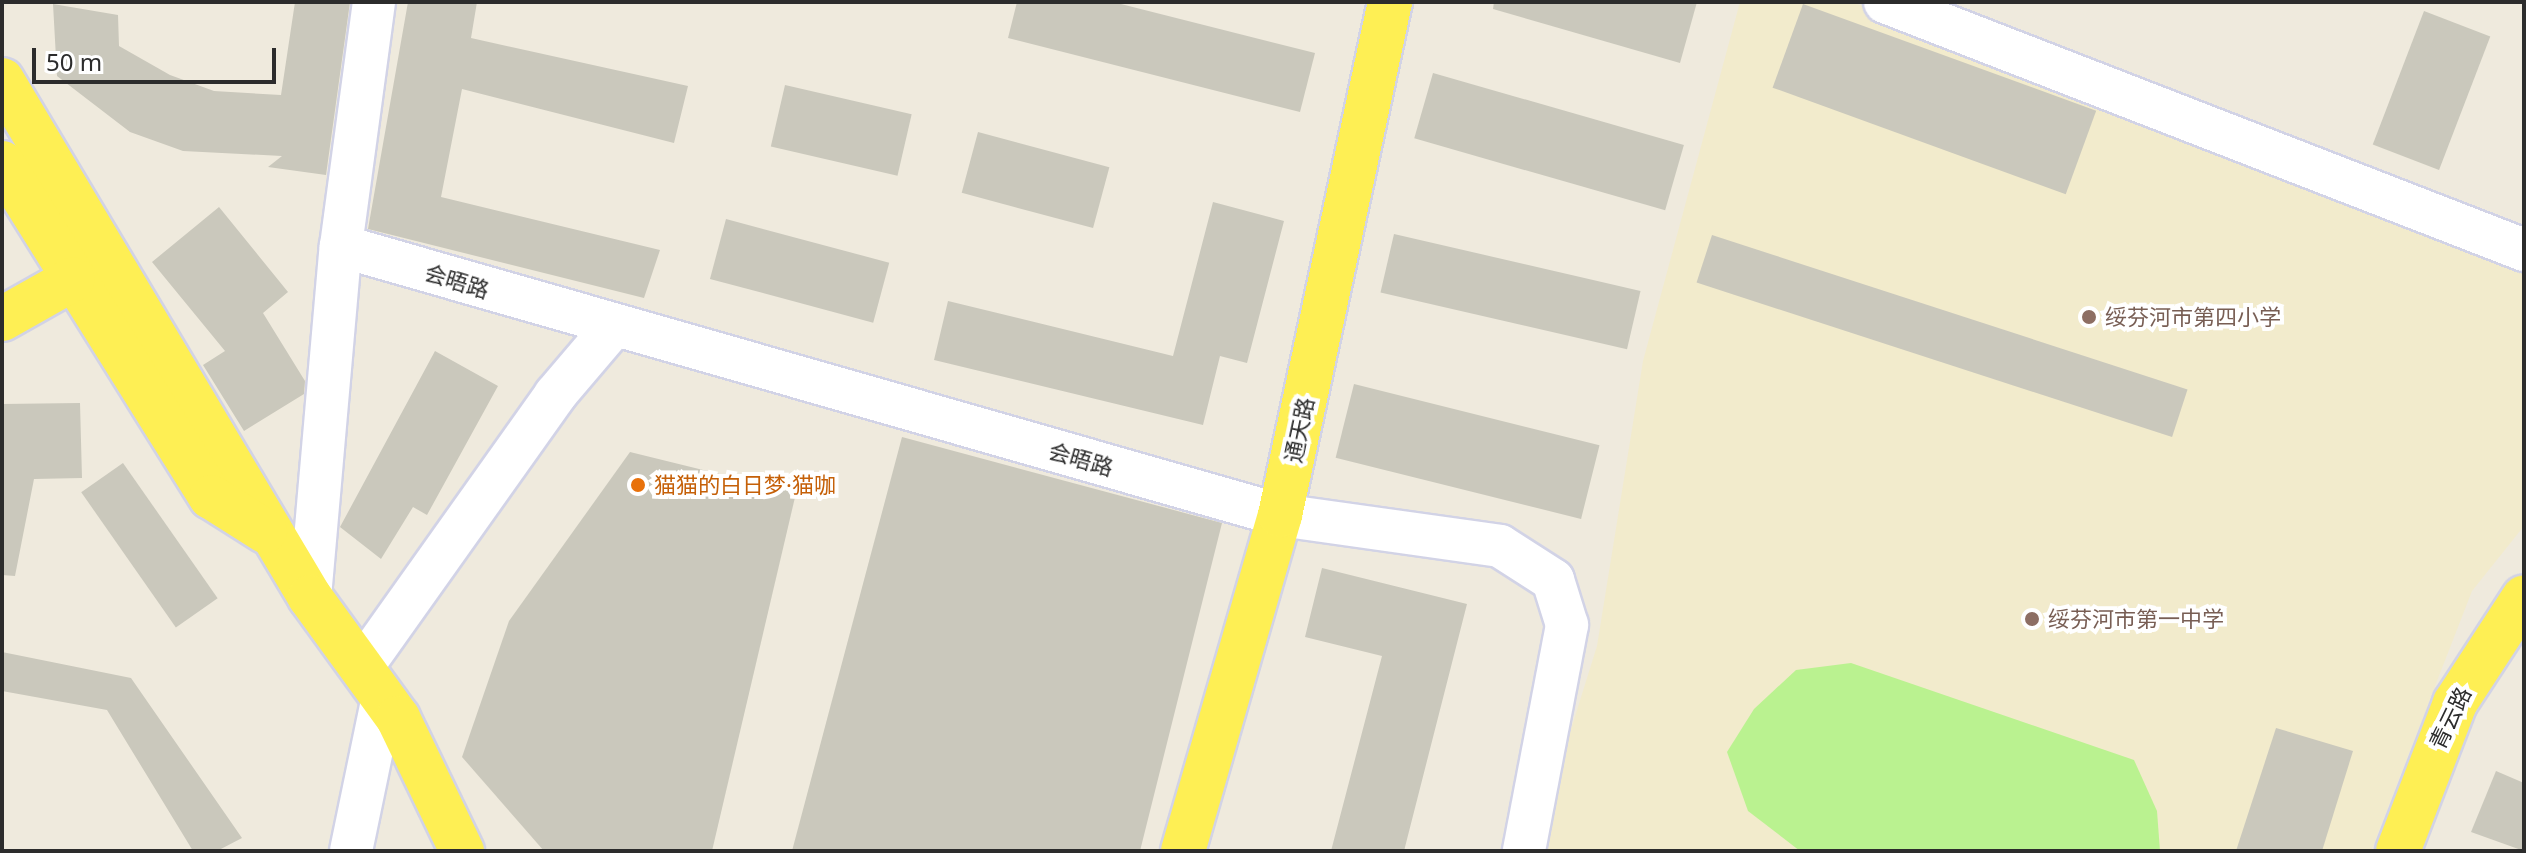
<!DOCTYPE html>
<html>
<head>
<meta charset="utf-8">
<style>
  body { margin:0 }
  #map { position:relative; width:2526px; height:853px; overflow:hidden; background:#efeadd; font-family:"Noto Sans","Noto Sans SC",sans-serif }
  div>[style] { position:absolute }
  .education>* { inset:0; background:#f2ebcc }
  .pitch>* { inset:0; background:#baf290 }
  .building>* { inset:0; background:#cac8bc; transform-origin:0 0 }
  .roads { filter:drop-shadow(2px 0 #d2d3e6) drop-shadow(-2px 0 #d2d3e6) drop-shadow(0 2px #d2d3e6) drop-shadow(0 -2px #d2d3e6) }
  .minor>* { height:42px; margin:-21px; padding:0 21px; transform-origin:21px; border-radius:21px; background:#fff }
  .major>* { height:44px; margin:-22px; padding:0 22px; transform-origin:22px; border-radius:22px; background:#feef54 }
  .dots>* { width:22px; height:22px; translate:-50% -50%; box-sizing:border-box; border:4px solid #fff; border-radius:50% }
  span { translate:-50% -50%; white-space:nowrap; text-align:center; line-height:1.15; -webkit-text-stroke:8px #fff; paint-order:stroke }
  .street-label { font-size:22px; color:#2c2c2c }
  .education-label { font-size:22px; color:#785e54 }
  .left { translate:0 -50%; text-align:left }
  .food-label { font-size:22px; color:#c56008 }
  .frame { position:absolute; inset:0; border:4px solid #2c2c2c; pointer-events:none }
  .scale { position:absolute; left:32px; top:48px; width:244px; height:36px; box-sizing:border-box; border:4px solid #2c2c2c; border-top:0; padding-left:10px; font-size:24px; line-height:28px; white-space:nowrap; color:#2c2c2c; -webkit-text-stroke:6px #fff; paint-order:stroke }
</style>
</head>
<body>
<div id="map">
  <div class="education">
    <div style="clip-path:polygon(1740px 2px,1851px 2px,2105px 87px,2524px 272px,2524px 526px,2472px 591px,2371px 851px,1533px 851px,1597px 646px,1643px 361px)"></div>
  </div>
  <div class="pitch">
    <div style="clip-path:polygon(1851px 663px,2134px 760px,2157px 811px,2160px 851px,1800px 851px,1748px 811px,1727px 752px,1754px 709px,1796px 670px)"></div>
  </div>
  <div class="building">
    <div style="clip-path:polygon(295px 2px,350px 2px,326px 175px,268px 167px,282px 156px,183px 151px,130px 132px,57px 76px,53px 4px,118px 15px,119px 46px,170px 75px,214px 91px,281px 95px)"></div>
    <div style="clip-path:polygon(408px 2px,477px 2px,471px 38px,688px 86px,674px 143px,462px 89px,441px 197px,660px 250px,644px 298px,368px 229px)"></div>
    <div style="clip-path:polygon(1017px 2px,1113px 2px,1315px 53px,1300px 112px,1008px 38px)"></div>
    <div style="clip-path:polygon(1494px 2px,1697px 2px,1680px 63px,1493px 9px)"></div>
    <div style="left:1803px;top:4px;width:312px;height:89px;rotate:20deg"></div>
    <div style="left:2424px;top:11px;width:71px;height:143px;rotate:21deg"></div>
    <div style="left:1433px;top:73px;width:261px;height:68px;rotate:16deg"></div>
    <div style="left:785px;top:85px;width:130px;height:63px;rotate:13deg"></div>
    <div style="left:978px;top:132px;width:136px;height:63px;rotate:15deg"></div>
    <div style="clip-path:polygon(1213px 202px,1284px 221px,1247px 363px,1220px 356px,1203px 425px,934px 360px,948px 301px,1173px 356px)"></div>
    <div style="clip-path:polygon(219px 207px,288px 292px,263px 313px,305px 381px,304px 394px,244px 431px,203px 365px,225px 351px,152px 262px)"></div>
    <div style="left:726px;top:219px;width:169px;height:62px;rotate:15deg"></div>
    <div style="left:1394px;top:234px;width:253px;height:60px;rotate:13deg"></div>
    <div style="left:1712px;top:235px;width:500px;height:50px;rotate:18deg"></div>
    <div style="clip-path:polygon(435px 351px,498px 386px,427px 515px,413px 507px,381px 559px,340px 527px)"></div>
    <div style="left:1354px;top:384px;width:253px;height:76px;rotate:14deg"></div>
    <div style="clip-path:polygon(80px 403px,82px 478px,34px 479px,15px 576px,2px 575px,2px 404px)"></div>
    <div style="clip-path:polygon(902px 437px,1222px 523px,1140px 851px,792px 851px)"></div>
    <div style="clip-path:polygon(630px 452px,796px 493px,712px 851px,544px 851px,462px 757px,509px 621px)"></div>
    <div style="left:123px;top:463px;width:165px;height:51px;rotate:55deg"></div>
    <div style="clip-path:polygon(1322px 568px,1467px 604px,1404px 851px,1331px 851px,1382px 656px,1305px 637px)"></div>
    <div style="clip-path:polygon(2px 652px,131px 678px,242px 838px,217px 851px,193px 851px,107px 710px,2px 691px)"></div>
    <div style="clip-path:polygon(2276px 728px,2353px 751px,2322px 851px,2236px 851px)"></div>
    <div style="clip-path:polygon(2496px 771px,2524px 783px,2524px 851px,2471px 832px)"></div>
  </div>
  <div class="roads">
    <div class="minor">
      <div style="left:1885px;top:2px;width:685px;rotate:21.21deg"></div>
      <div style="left:341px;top:246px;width:977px;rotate:15.99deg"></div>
      <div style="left:1280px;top:515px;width:222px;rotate:8deg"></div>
      <div style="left:1500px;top:546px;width:63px;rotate:32.7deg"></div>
      <div style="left:1553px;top:580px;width:47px;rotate:72.7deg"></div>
      <div style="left:1567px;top:625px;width:230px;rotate:100.8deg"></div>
      <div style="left:310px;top:597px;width:352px;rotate:-85deg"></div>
      <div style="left:341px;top:246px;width:246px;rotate:-82.3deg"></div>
      <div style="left:362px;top:667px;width:334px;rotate:-54.6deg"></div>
      <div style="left:555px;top:395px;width:88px;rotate:-49.6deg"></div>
      <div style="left:351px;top:851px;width:157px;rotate:-78.3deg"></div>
    </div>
    <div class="major">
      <div style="left:2px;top:80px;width:602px;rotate:59.22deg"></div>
      <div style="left:310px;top:597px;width:150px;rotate:54deg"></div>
      <div style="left:398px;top:718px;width:148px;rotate:64.3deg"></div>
      <div style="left:2px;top:163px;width:394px;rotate:58deg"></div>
      <div style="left:211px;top:497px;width:64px;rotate:32.2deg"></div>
      <div style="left:2px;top:319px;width:81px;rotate:-29.4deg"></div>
      <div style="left:1183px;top:851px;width:350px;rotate:-73.9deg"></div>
      <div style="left:1280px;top:515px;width:525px;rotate:-77.9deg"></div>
      <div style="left:2398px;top:851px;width:159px;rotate:-68.9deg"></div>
      <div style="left:2455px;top:703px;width:126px;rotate:-56.9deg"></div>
    </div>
  </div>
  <div class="dots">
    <div style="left:2089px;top:317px;background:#8d6e63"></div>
    <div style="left:638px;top:485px;background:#e8710a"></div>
    <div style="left:2032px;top:619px;background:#8d6e63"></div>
  </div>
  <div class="street-label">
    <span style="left:457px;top:281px;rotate:17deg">会晤路</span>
    <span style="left:1299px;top:430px;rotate:-78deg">通天路</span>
    <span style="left:1081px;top:459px;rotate:16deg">会晤路</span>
    <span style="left:2450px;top:718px;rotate:-64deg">青云路</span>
  </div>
  <div class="education-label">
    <span class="left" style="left:2105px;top:317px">绥芬河市第四小学</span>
    <span class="left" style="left:2048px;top:619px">绥芬河市第一中学</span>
  </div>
  <div class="food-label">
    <span class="left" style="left:654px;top:485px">猫猫的白日梦·猫咖</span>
  </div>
  <div class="frame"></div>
  <div class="scale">50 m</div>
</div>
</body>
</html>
